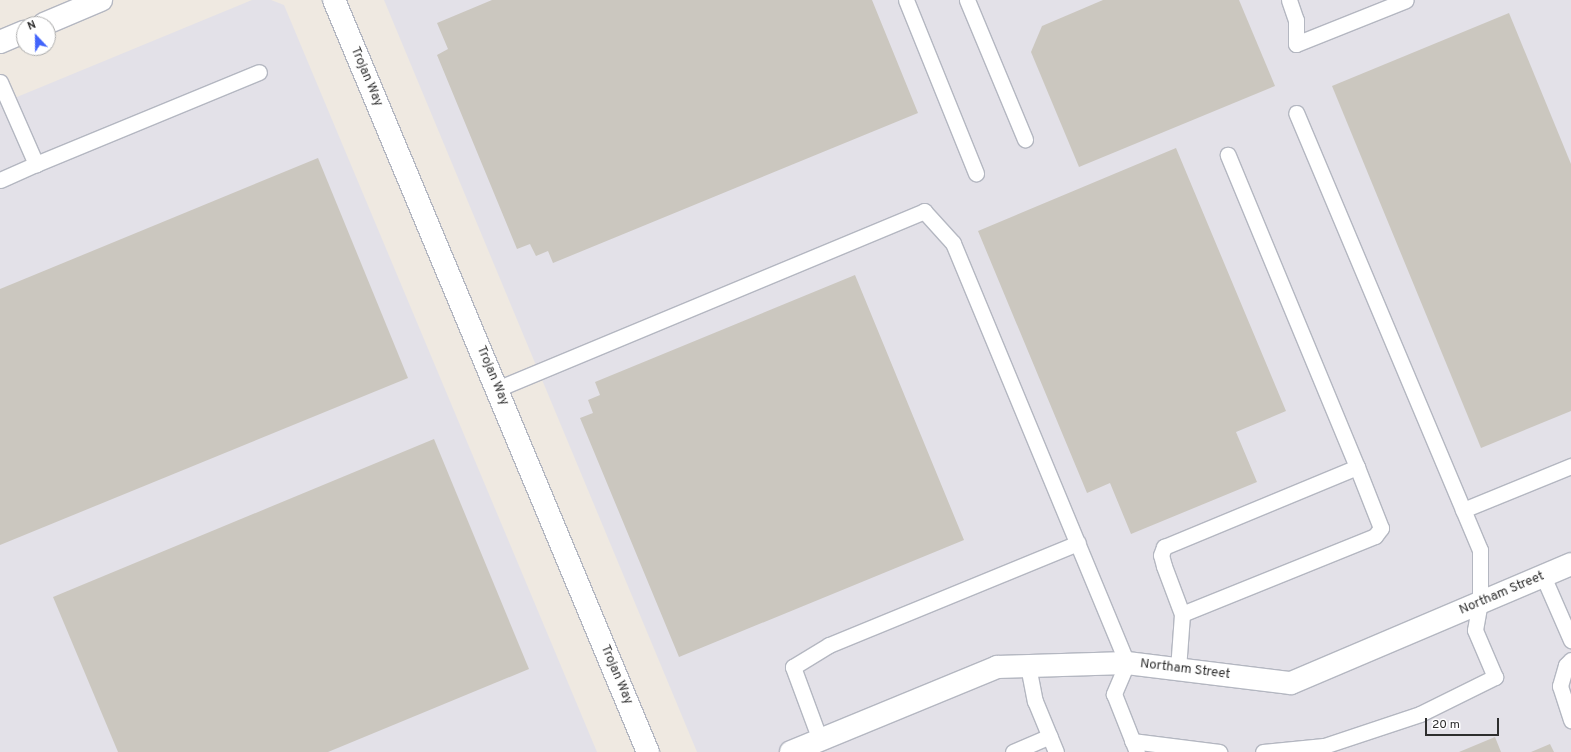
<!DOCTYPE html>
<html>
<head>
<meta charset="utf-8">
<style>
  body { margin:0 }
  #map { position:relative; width:1571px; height:752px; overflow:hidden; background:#efe9e1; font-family:Overpass,sans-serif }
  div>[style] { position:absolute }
  .industrial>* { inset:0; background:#e3e1e8 }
  .building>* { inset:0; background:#cbc7bf }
  .roads { filter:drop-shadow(1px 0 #b4b7c1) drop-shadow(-1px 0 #b4b7c1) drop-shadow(0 1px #b4b7c1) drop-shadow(0 -1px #b4b7c1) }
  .lane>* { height:15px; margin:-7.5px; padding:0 7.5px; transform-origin:7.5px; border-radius:7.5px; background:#fff }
  .secondary>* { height:22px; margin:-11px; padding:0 11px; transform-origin:11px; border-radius:11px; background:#fff }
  span { translate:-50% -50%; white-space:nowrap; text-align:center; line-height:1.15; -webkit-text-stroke:3px #fff; paint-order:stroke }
  .street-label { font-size:13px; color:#2e2e2e }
  .north { position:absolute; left:16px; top:16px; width:40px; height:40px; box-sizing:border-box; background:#fff; border:1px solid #ababab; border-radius:50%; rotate:338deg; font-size:11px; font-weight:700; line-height:16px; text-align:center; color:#2e2e2e }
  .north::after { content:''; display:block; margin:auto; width:14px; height:18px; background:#4264fb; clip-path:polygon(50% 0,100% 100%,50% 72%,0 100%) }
  .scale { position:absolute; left:1425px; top:718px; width:74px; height:18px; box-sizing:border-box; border:2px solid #2e2e2e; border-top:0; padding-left:5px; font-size:12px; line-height:14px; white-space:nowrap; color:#2e2e2e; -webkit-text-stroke:3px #fff; paint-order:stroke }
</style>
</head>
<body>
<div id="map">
  <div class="industrial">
    <div style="clip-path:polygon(252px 0,271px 0,284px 5px,597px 752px,0 752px,0 104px)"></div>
    <div style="clip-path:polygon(384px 0,1571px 0,1571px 752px,697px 752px)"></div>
  </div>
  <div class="building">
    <div style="clip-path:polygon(492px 0,872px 0,918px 113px,553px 263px,548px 251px,536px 256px,530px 244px,517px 249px,437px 55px,448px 49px,437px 23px)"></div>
    <div style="clip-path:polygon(1103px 0,1239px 0,1275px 86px,1079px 167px,1031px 52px,1042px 26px)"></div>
    <div style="clip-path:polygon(1509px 13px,1571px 164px,1571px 411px,1481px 448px,1332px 86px)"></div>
    <div style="clip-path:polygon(1176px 148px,1286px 411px,1236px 432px,1257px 482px,1131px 534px,1110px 483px,1087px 493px,978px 231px)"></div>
    <div style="clip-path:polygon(318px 158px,408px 378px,0 545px,0 289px)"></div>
    <div style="clip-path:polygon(855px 275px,964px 540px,679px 657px,580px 418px,593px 413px,588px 400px,600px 395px,595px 382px)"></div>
    <div style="clip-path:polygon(434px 439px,529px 669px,328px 752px,118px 752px,53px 597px)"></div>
    <div style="clip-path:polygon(1495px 737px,1501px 752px,1459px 752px)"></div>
    <div style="clip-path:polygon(1550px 744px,1554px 752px,1531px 752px)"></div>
  </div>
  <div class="roads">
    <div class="lane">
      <div style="left:906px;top:0;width:187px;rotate:68deg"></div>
      <div style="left:967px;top:0;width:151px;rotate:67.4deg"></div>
      <div style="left:1289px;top:0;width:21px;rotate:71deg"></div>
      <div style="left:1296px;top:20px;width:24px;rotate:90deg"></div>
      <div style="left:1296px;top:44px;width:118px;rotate:-21.8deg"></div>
      <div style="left:0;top:82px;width:90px;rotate:66.3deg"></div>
      <div style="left:36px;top:164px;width:39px;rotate:156deg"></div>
      <div style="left:36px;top:164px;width:241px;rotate:-22.4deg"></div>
      <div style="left:497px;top:389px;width:463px;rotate:-22.6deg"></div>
      <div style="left:924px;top:211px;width:43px;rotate:47.8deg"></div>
      <div style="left:953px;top:243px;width:455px;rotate:67.5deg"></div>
      <div style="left:1127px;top:663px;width:34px;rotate:113deg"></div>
      <div style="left:1114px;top:694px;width:62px;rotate:68.4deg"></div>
      <div style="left:1463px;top:510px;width:117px;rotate:-22.2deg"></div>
      <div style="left:1543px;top:576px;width:70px;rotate:66.4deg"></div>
      <div style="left:1182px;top:614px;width:208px;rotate:-22deg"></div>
      <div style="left:1375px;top:536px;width:10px;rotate:-53deg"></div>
      <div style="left:1381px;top:528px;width:66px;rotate:-111.5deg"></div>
      <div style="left:1571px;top:660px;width:7px;rotate:135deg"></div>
      <div style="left:1566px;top:665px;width:22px;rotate:106deg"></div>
      <div style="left:1560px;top:686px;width:36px;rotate:72deg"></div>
      <div style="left:1028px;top:666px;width:36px;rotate:79deg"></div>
      <div style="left:1035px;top:701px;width:55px;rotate:67.6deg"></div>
      <div style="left:1178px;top:669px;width:55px;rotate:-85.8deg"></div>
      <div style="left:1182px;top:614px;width:51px;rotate:-110.6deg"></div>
      <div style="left:1164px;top:566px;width:11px;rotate:-105deg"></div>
      <div style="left:1161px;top:555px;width:9px;rotate:-69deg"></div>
      <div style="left:1164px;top:547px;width:209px;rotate:-22.5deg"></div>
      <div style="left:1357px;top:467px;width:338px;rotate:-112.5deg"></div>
      <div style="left:820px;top:740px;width:78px;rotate:-110.3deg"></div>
      <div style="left:793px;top:667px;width:42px;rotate:-31.4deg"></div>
      <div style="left:829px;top:645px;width:269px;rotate:-22.3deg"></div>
      <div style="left:1132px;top:741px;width:88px;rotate:7.2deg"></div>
      <div style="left:1013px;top:752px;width:40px;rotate:-23.4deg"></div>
      <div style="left:1263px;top:752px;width:61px;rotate:-5.6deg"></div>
      <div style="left:1324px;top:746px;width:101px;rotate:-18.4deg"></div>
      <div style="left:1420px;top:714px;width:84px;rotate:-26.3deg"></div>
      <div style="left:1495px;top:677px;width:51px;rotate:-113.1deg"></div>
      <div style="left:1475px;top:630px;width:27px;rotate:-80deg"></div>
      <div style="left:1480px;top:603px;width:53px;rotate:-90deg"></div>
      <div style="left:1480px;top:550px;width:474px;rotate:-112.8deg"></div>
    </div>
    <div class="secondary">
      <div style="left:334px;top:0;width:815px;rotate:67.34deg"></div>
      <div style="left:44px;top:24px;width:62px;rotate:-22.8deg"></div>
      <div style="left:0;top:42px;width:26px;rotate:-23deg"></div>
      <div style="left:791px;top:752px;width:223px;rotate:-22.4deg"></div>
      <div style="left:997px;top:667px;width:130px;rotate:-1.8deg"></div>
      <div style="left:1127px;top:663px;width:165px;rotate:7deg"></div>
      <div style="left:1291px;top:683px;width:304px;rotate:-23deg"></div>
    </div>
  </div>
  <div class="street-label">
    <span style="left:366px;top:77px;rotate:67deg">Trojan Way</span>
    <span style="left:492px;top:376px;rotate:67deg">Trojan Way</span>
    <span style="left:1502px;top:594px;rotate:-23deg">Northam Street</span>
    <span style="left:1185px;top:670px;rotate:7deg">Northam Street</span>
    <span style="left:616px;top:675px;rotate:67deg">Trojan Way</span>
  </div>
  <div class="north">N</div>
  <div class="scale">20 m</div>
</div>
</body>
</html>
